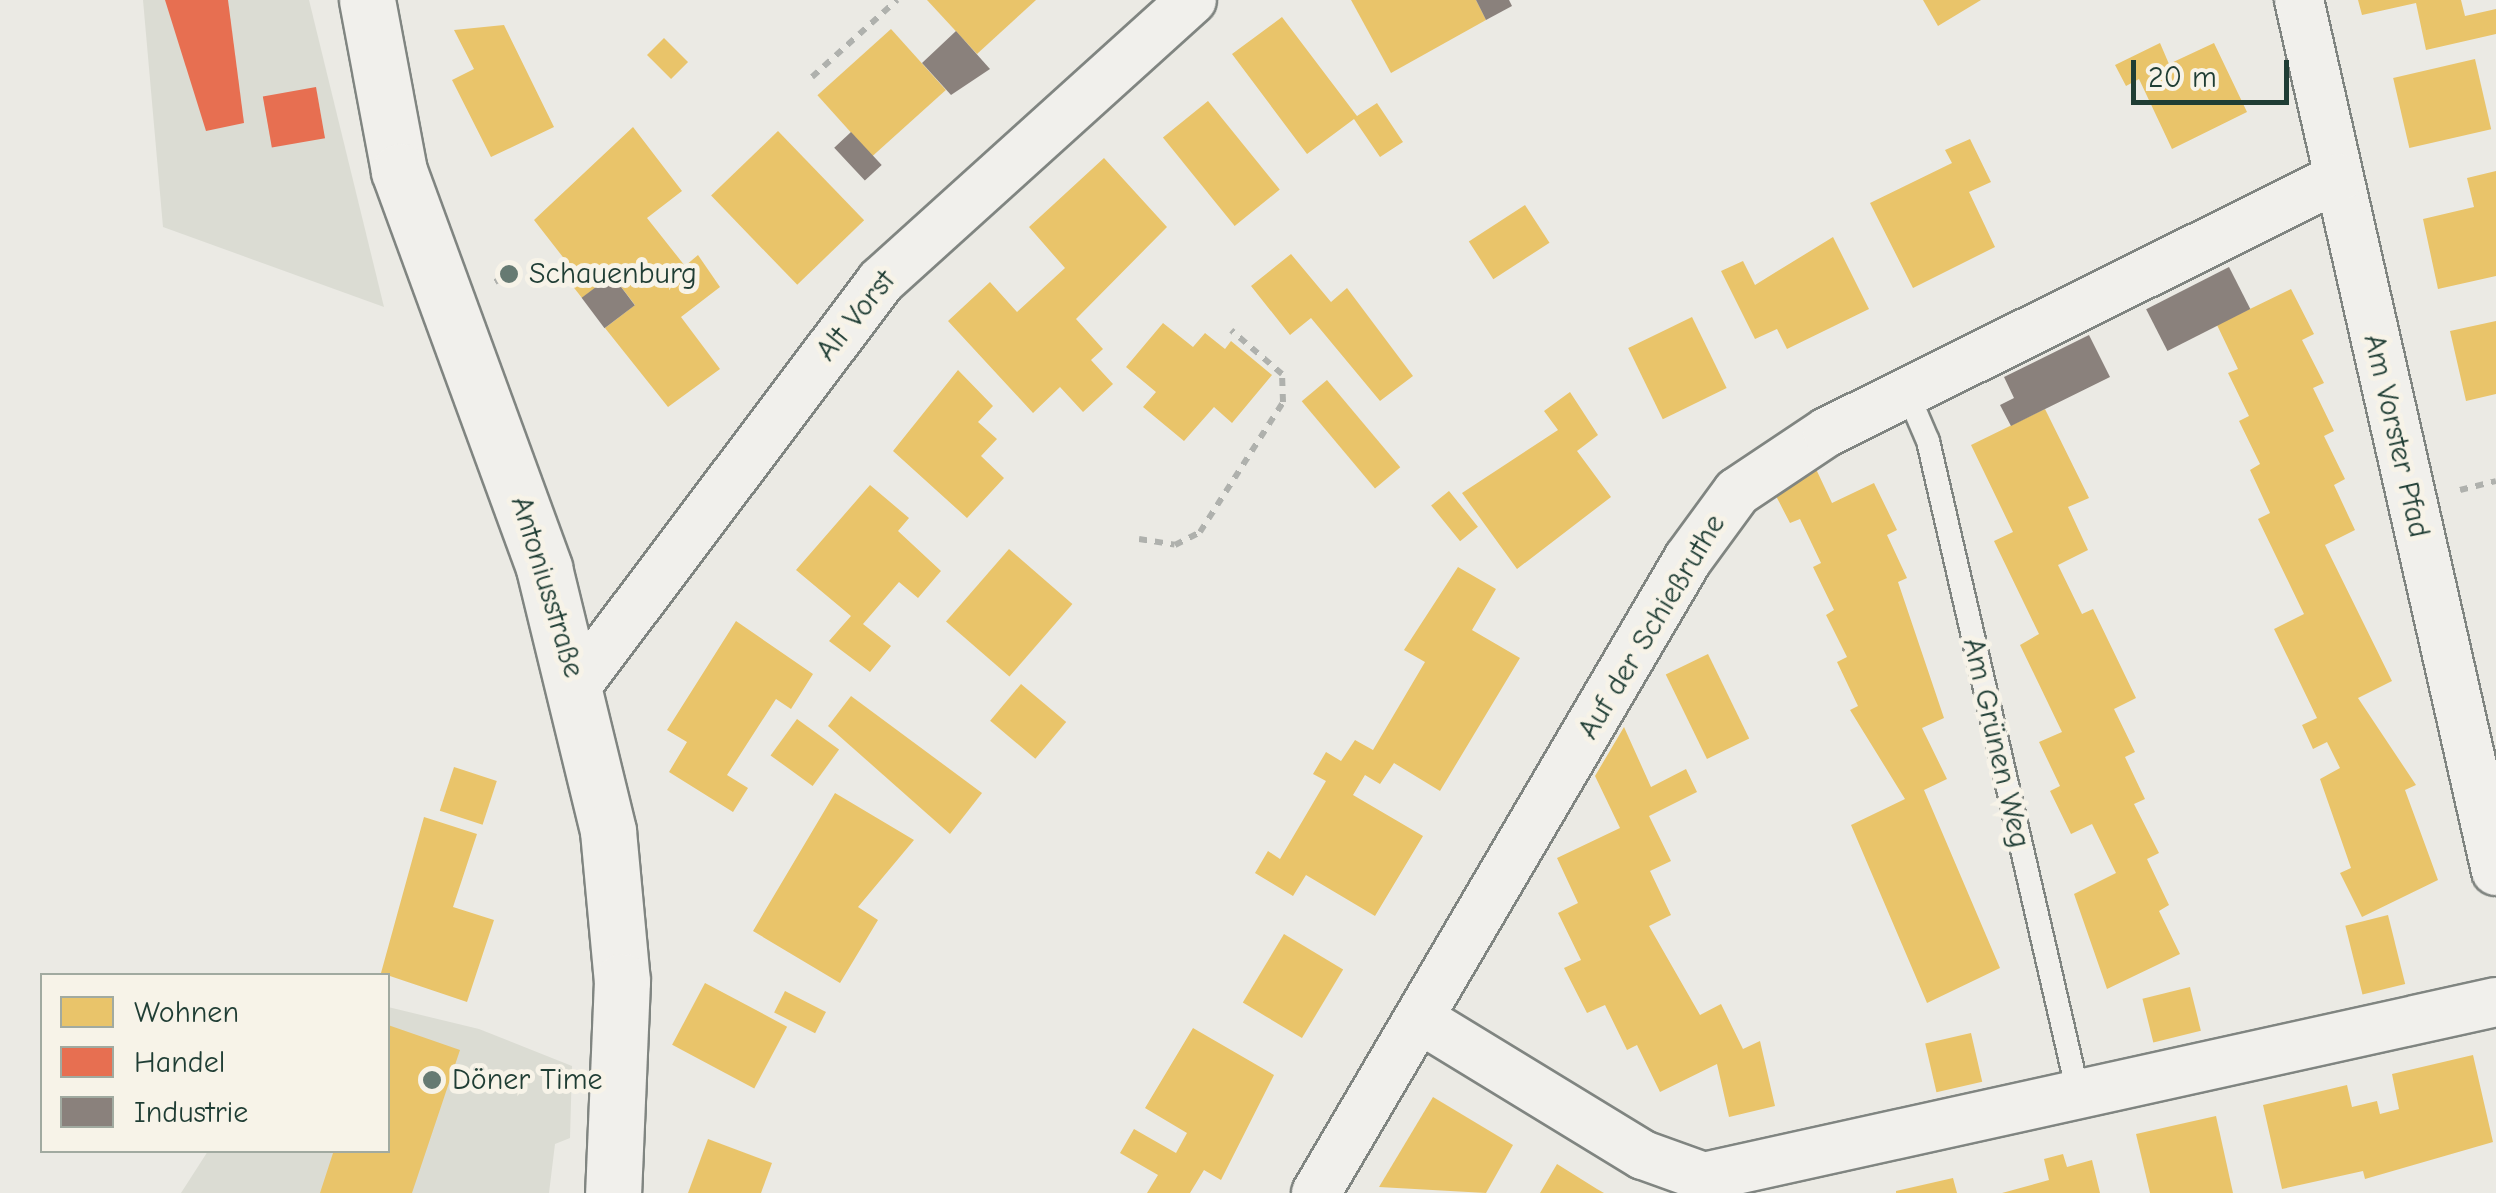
<!DOCTYPE html>
<html>
<head>
<meta charset="utf-8">
<style>
  body { margin:0 }
  #map { position:relative; width:2496px; height:1193px; overflow:hidden; background:#ebeae4; font-family:"Comic Neue",sans-serif }
  div>[style] { position:absolute }
  .built>* { inset:0; background:#dbdcd3 }
  .homes>* { inset:0; background:#e9c46a; transform-origin:0 0 }
  .shops>* { inset:0; background:#e76f51; transform-origin:0 0 }
  .industry>* { inset:0; background:#8a817c; transform-origin:0 0 }
  .path>* { height:6px; margin-top:-3px; transform-origin:0; background:repeating-linear-gradient(90deg,#afb1ad 0 8px,transparent 0 16px) }
  .roads { filter:drop-shadow(2px 0 #808581) drop-shadow(-2px 0 #808581) drop-shadow(0 2px #808581) drop-shadow(0 -2px #808581) }
  .lane>* { height:22px; margin:-11px; padding:0 11px; transform-origin:11px; border-radius:11px; background:#f1f0ec }
  .street>* { height:48px; margin:-24px; padding:0 24px; transform-origin:24px; border-radius:24px; background:#f1f0ec }
  .secondary>* { height:55px; margin:-27.5px; padding:0 27.5px; transform-origin:27.5px; border-radius:27.5px; background:#f1f0ec }
  .dots>* { width:28px; height:28px; translate:-50% -50%; box-sizing:border-box; border:5px solid #f7f3e8; border-radius:50% }
  span { translate:-50% -50%; white-space:nowrap; text-align:center; line-height:1.15; -webkit-text-stroke:10px #f7f3e8; paint-order:stroke }
  .poi-label { font-size:30px; color:#1f3d34 }
  .left { translate:0 -50%; text-align:left }
  .street-label { font-size:30px; color:#1f3d34 }
  .legend { position:absolute; left:40px; top:973px; width:350px; height:180px; box-sizing:border-box; background:#f7f3e8; border:2px solid #a1aaa0; margin:0; padding:12px 18px; list-style:none; font-size:30px; color:#1f3d34 }
  .legend li { display:flex; align-items:center; gap:20px; height:50px }
  .legend b { width:50px; border:2px solid #a1aaa0 }
  .scale { position:absolute; left:2131px; top:60px; width:158px; height:45px; box-sizing:border-box; border:5px solid #1f3d34; border-top:0; padding-left:12px; font-size:30px; line-height:35px; white-space:nowrap; color:#1f3d34; -webkit-text-stroke:8px #f7f3e8; paint-order:stroke }
</style>
</head>
<body>
<div id="map">
  <div class="built">
    <div style="clip-path:polygon(143px 0,309px 0,384px 307px,163px 227px)"></div>
    <div style="clip-path:polygon(388px 1007px,479px 1029px,572px 1066px,570px 1138px,555px 1144px,549px 1193px,181px 1193px,208px 1151px,388px 1150px)"></div>
  </div>
  <div class="homes">
    <div style="clip-path:polygon(927px 0,1036px 0,977px 54px)"></div>
    <div style="clip-path:polygon(1351px 0,1476px 0,1486px 20px,1391px 73px)"></div>
    <div style="clip-path:polygon(1923px 0,1981px 0,1938px 26px)"></div>
    <div style="clip-path:polygon(2358px 0,2461px 0,2465px 16px,2496px 9px,2496px 34px,2426px 50px,2416px 3px,2362px 15px)"></div>
    <div style="clip-path:polygon(1282px 17px,1357px 116px,1377px 103px,1403px 142px,1380px 157px,1354px 119px,1307px 154px,1232px 54px)"></div>
    <div style="clip-path:polygon(504px 25px,554px 127px,491px 157px,452px 80px,474px 69px,454px 30px)"></div>
    <div style="left:891px;top:29px;width:82px;height:99px;rotate:48deg"></div>
    <div style="left:664px;top:38px;width:34px;height:24px;rotate:45deg"></div>
    <div style="clip-path:polygon(2160px 43px,2169px 64px,2214px 43px,2247px 112px,2172px 149px,2139px 79px,2126px 86px,2115px 65px)"></div>
    <div style="left:2475px;top:59px;width:72px;height:84px;rotate:77deg"></div>
    <div style="left:1208px;top:101px;width:114px;height:58px;rotate:51deg"></div>
    <div style="clip-path:polygon(633px 127px,682px 191px,647px 218px,685px 266px,698px 255px,720px 287px,681px 317px,720px 369px,668px 407px,605px 328px,635px 305px,612px 275px,582px 298px,564px 275px,573px 270px,534px 220px)"></div>
    <div style="left:778px;top:131px;width:124px;height:93px;rotate:46deg"></div>
    <div style="clip-path:polygon(1970px 139px,1991px 182px,1969px 192px,1995px 247px,1913px 288px,1870px 203px,1952px 163px,1945px 150px)"></div>
    <div style="clip-path:polygon(1104px 158px,1167px 227px,1076px 319px,1103px 349px,1091px 360px,1113px 384px,1083px 412px,1060px 387px,1033px 413px,948px 321px,990px 282px,1017px 312px,1065px 268px,1029px 227px)"></div>
    <div style="clip-path:polygon(2496px 171px,2496px 276px,2438px 289px,2423px 219px,2474px 207px,2467px 178px)"></div>
    <div style="left:1525px;top:205px;width:45px;height:67px;rotate:57deg"></div>
    <div style="clip-path:polygon(1833px 237px,1869px 309px,1787px 349px,1777px 329px,1755px 339px,1721px 271px,1743px 261px,1755px 285px)"></div>
    <div style="clip-path:polygon(1291px 254px,1331px 302px,1347px 288px,1413px 376px,1380px 401px,1311px 318px,1290px 335px,1251px 286px)"></div>
    <div style="clip-path:polygon(2291px 289px,2314px 334px,2302px 340px,2324px 383px,2313px 388px,2334px 431px,2324px 436px,2345px 479px,2334px 485px,2355px 530px,2325px 545px,2392px 681px,2358px 698px,2416px 785px,2405px 790px,2438px 880px,2362px 917px,2340px 873px,2351px 868px,2320px 779px,2340px 768px,2327px 742px,2313px 749px,2302px 725px,2317px 718px,2274px 629px,2304px 614px,2258px 519px,2270px 513px,2250px 470px,2260px 464px,2239px 421px,2249px 416px,2228px 373px,2238px 369px,2217px 325px)"></div>
    <div style="left:1692px;top:317px;width:79px;height:71px;rotate:64deg"></div>
    <div style="clip-path:polygon(2496px 321px,2496px 394px,2466px 401px,2450px 331px)"></div>
    <div style="clip-path:polygon(1163px 323px,1193px 347px,1205px 333px,1225px 349px,1231px 341px,1272px 375px,1232px 423px,1214px 407px,1184px 441px,1143px 407px,1156px 392px,1126px 367px)"></div>
    <div style="clip-path:polygon(958px 370px,993px 406px,978px 422px,997px 439px,981px 456px,1004px 478px,967px 518px,893px 451px)"></div>
    <div style="left:1327px;top:380px;width:114px;height:33px;rotate:50deg"></div>
    <div style="clip-path:polygon(1570px 392px,1598px 435px,1577px 451px,1611px 497px,1517px 569px,1462px 493px,1558px 430px,1544px 411px)"></div>
    <div style="clip-path:polygon(2045px 409px,2089px 498px,2068px 507px,2088px 550px,2058px 565px,2082px 614px,2093px 609px,2136px 698px,2114px 709px,2135px 752px,2125px 757px,2145px 799px,2134px 804px,2159px 853px,2147px 859px,2169px 905px,2159px 911px,2180px 954px,2107px 989px,2074px 894px,2116px 873px,2092px 824px,2071px 834px,2050px 791px,2060px 786px,2039px 742px,2062px 732px,2020px 645px,2039px 634px,1994px 541px,2013px 532px,1971px 445px)"></div>
    <div style="clip-path:polygon(1816px 469px,1832px 503px,1874px 483px,1897px 530px,1887px 535px,1907px 578px,1898px 582px,1944px 718px,1922px 728px,1947px 779px,1924px 790px,2000px 968px,1927px 1003px,1851px 825px,1905px 799px,1850px 710px,1858px 706px,1837px 662px,1847px 657px,1826px 615px,1834px 610px,1813px 567px,1821px 563px,1800px 519px,1790px 523px,1776px 496px)"></div>
    <div style="clip-path:polygon(870px 485px,909px 518px,898px 531px,941px 571px,918px 598px,899px 582px,863px 624px,891px 646px,870px 672px,829px 641px,851px 616px,796px 570px)"></div>
    <div style="left:1449px;top:491px;width:46px;height:23px;rotate:51deg"></div>
    <div style="left:1009px;top:549px;width:84px;height:96px;rotate:41deg"></div>
    <div style="clip-path:polygon(1458px 567px,1496px 589px,1472px 630px,1520px 658px,1440px 791px,1394px 763px,1380px 784px,1365px 775px,1353px 795px,1423px 836px,1375px 916px,1306px 875px,1293px 896px,1255px 873px,1268px 851px,1280px 859px,1326px 781px,1313px 774px,1326px 752px,1341px 761px,1355px 740px,1373px 750px,1425px 662px,1404px 650px)"></div>
    <div style="clip-path:polygon(736px 621px,813px 674px,791px 709px,776px 699px,727px 775px,748px 788px,733px 812px,669px 772px,687px 742px,667px 730px)"></div>
    <div style="left:1708px;top:654px;width:94px;height:47px;rotate:64deg"></div>
    <div style="left:1021px;top:684px;width:59px;height:48px;rotate:40deg"></div>
    <div style="clip-path:polygon(851px 696px,982px 793px,950px 834px,828px 726px)"></div>
    <div style="left:797px;top:719px;width:52px;height:45px;rotate:36deg"></div>
    <div style="clip-path:polygon(1624px 727px,1651px 787px,1686px 769px,1697px 792px,1649px 816px,1671px 861px,1650px 871px,1671px 915px,1649px 926px,1700px 1015px,1721px 1004px,1743px 1049px,1760px 1041px,1775px 1106px,1729px 1117px,1717px 1064px,1660px 1092px,1637px 1045px,1627px 1050px,1605px 1005px,1587px 1013px,1564px 968px,1581px 960px,1558px 913px,1578px 903px,1557px 858px,1620px 828px,1595px 776px)"></div>
    <div style="left:454px;top:767px;width:45px;height:46px;rotate:18deg"></div>
    <div style="clip-path:polygon(835px 793px,914px 840px,858px 907px,878px 920px,840px 983px,753px 931px)"></div>
    <div style="clip-path:polygon(424px 817px,477px 834px,453px 907px,494px 920px,467px 1002px,381px 973px)"></div>
    <div style="left:2388px;top:915px;width:71px;height:44px;rotate:76deg"></div>
    <div style="left:1284px;top:934px;width:69px;height:80px;rotate:31deg"></div>
    <div style="left:705px;top:983px;width:93px;height:70px;rotate:28deg"></div>
    <div style="left:2190px;top:987px;width:45px;height:49px;rotate:76deg"></div>
    <div style="left:785px;top:991px;width:46px;height:24px;rotate:27deg"></div>
    <div style="clip-path:polygon(388px 1025px,460px 1050px,412px 1193px,320px 1193px,334px 1150px,388px 1150px)"></div>
    <div style="clip-path:polygon(1193px 1028px,1274px 1075px,1221px 1180px,1204px 1170px,1190px 1193px,1147px 1193px,1158px 1175px,1120px 1153px,1134px 1129px,1176px 1153px,1187px 1133px,1145px 1108px)"></div>
    <div style="left:1971px;top:1033px;width:50px;height:47px;rotate:77deg"></div>
    <div style="clip-path:polygon(2473px 1055px,2493px 1142px,2365px 1179px,2363px 1171px,2282px 1189px,2263px 1105px,2347px 1085px,2352px 1107px,2377px 1101px,2380px 1114px,2399px 1109px,2392px 1074px)"></div>
    <div style="clip-path:polygon(1433px 1097px,1513px 1145px,1486px 1193px,1379px 1187px)"></div>
    <div style="clip-path:polygon(2216px 1116px,2233px 1193px,2150px 1193px,2136px 1134px)"></div>
    <div style="clip-path:polygon(708px 1139px,772px 1163px,761px 1193px,688px 1193px)"></div>
    <div style="clip-path:polygon(2063px 1154px,2067px 1167px,2092px 1160px,2100px 1193px,2002px 1193px,2049px 1180px,2044px 1159px)"></div>
    <div style="clip-path:polygon(1557px 1164px,1597px 1189px,1604px 1193px,1540px 1193px)"></div>
    <div style="clip-path:polygon(1953px 1178px,1957px 1193px,1896px 1193px,1896px 1191px)"></div>
  </div>
  <div class="shops">
    <div style="clip-path:polygon(165px 0,228px 0,244px 123px,206px 131px)"></div>
    <div style="left:316px;top:87px;width:52px;height:54px;rotate:80deg"></div>
  </div>
  <div class="industry">
    <div style="clip-path:polygon(1476px 0,1509px 0,1512px 6px,1486px 20px)"></div>
    <div style="clip-path:polygon(956px 31px,990px 69px,951px 95px,922px 63px)"></div>
    <div style="left:851px;top:132px;width:45px;height:23px;rotate:47deg"></div>
    <div style="left:2229px;top:267px;width:47px;height:93px;rotate:63deg"></div>
    <div style="left:612px;top:275px;width:38px;height:38px;rotate:53deg"></div>
    <div style="clip-path:polygon(2089px 335px,2110px 377px,2011px 426px,2000px 405px,2014px 398px,2004px 377px)"></div>
  </div>
  <div class="path">
    <div style="left:812px;top:77px;width:115px;rotate:-42.2deg"></div>
    <div style="left:495px;top:282px;width:16px;rotate:-30deg"></div>
    <div style="left:2460px;top:490px;width:37px;rotate:-14deg"></div>
    <div style="left:1139px;top:539px;width:36px;rotate:9deg"></div>
    <div style="left:1175px;top:545px;width:28px;rotate:-27deg"></div>
    <div style="left:1200px;top:532px;width:154px;rotate:-57.4deg"></div>
    <div style="left:1283px;top:402px;width:28px;rotate:-92deg"></div>
    <div style="left:1282px;top:374px;width:67px;rotate:-139.2deg"></div>
  </div>
  <div class="roads">
    <div class="lane">
      <div style="left:1907px;top:392px;width:53px;rotate:66.8deg"></div>
      <div style="left:1928px;top:441px;width:673px;rotate:77.04deg"></div>
    </div>
    <div class="street">
      <div style="left:2299px;top:0;width:893px;rotate:77.26deg"></div>
      <div style="left:578px;top:684px;width:504px;rotate:-53.06deg"></div>
      <div style="left:881px;top:281px;width:419px;rotate:-42.1deg"></div>
      <div style="left:1420px;top:1019px;width:261px;rotate:31.4deg"></div>
      <div style="left:1643px;top:1155px;width:65px;rotate:19.8deg"></div>
      <div style="left:1704px;top:1177px;width:811px;rotate:-12.46deg"></div>
      <div style="left:1316px;top:1193px;width:735px;rotate:-59.6deg"></div>
      <div style="left:1688px;top:559px;width:83px;rotate:-53.8deg"></div>
      <div style="left:1737px;top:492px;width:108px;rotate:-33.7deg"></div>
      <div style="left:1827px;top:432px;width:571px;rotate:-26.43deg"></div>
    </div>
    <div class="secondary">
      <div style="left:367px;top:0;width:174px;rotate:79.4deg"></div>
      <div style="left:399px;top:171px;width:423px;rotate:69.9deg"></div>
      <div style="left:544px;top:568px;width:271px;rotate:76.3deg"></div>
      <div style="left:608px;top:831px;width:151px;rotate:84.7deg"></div>
      <div style="left:622px;top:981px;width:212px;rotate:92.4deg"></div>
    </div>
  </div>
  <div class="dots">
    <div style="left:509px;top:274px;background:#667a72"></div>
    <div style="left:432px;top:1080px;background:#667a72"></div>
  </div>
  <div class="poi-label">
    <span class="left" style="left:529px;top:274px">Schauenburg</span>
    <span class="left" style="left:452px;top:1080px">Döner Time</span>
  </div>
  <div class="street-label">
    <span style="left:856px;top:316px;rotate:-51deg">Alt Vorst</span>
    <span style="left:2396px;top:436px;rotate:77deg">Am Vorster Pfad</span>
    <span style="left:547px;top:587px;rotate:73deg">Antoniusstraße</span>
    <span style="left:1652px;top:627px;rotate:-59deg">Auf der Schießruthe</span>
    <span style="left:1996px;top:743px;rotate:77deg">Am Grünen Weg</span>
  </div>
  <ul class="legend">
  <li><b style="height:28px;background:#e9c46a"></b>Wohnen</li>
  <li><b style="height:28px;background:#e76f51"></b>Handel</li>
  <li><b style="height:28px;background:#8a817c"></b>Industrie</li>
  </ul>
  <div class="scale">20 m</div>
</div>
</body>
</html>
